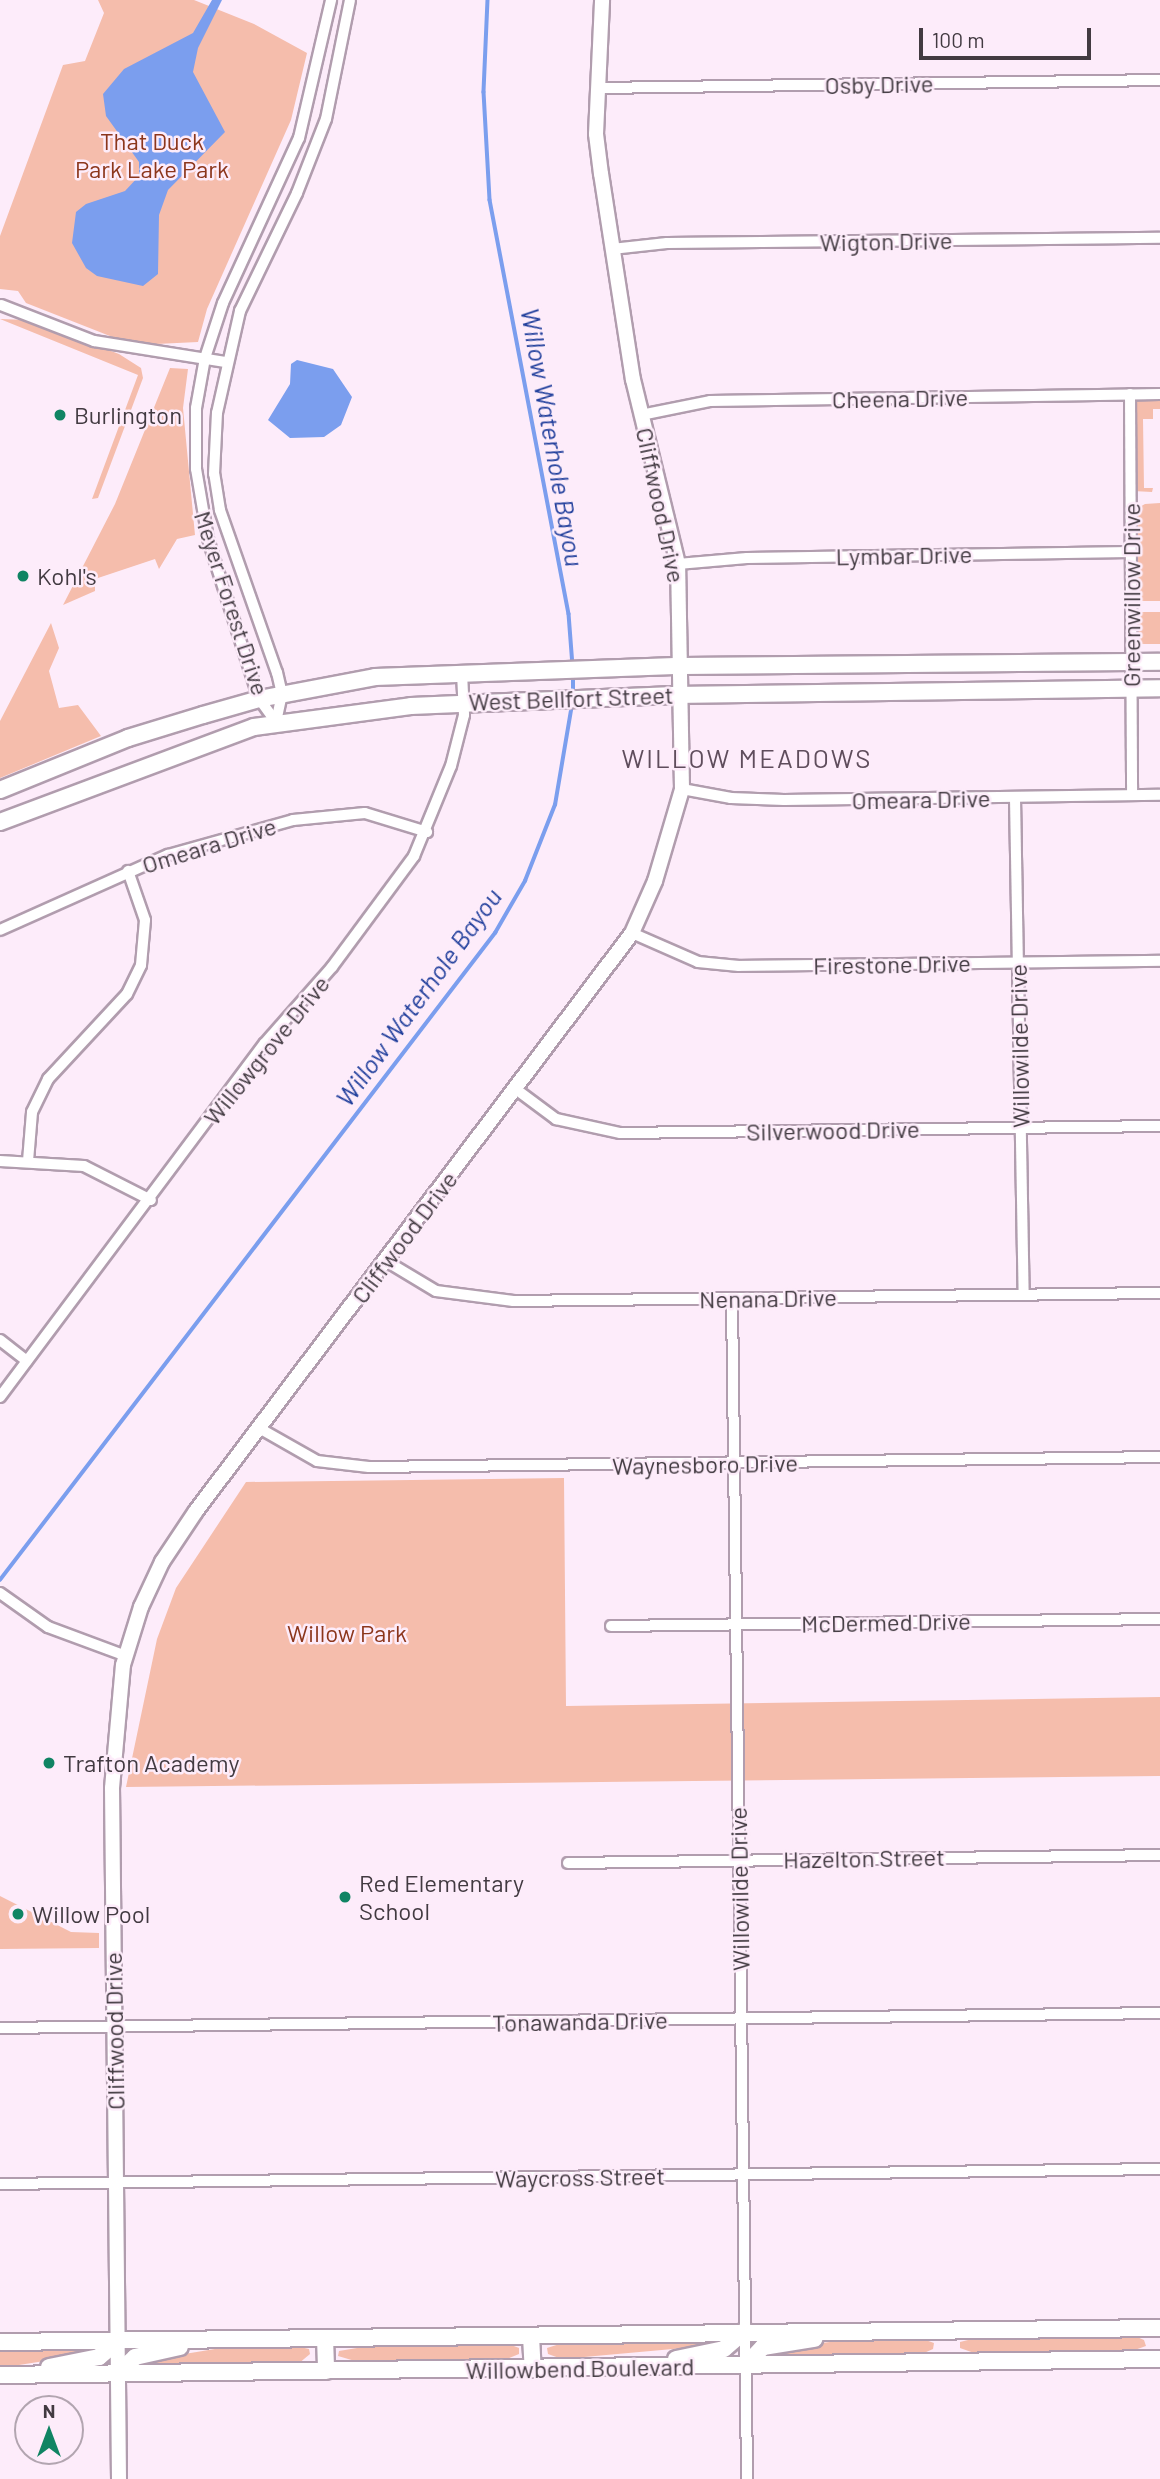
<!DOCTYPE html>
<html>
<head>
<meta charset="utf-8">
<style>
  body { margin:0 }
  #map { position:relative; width:1160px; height:2479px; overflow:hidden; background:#fdecfa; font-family:Barlow,sans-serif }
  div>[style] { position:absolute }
  .green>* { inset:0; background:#f5bdac; transform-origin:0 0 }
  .water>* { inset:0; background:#7b9eee }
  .stream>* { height:3.5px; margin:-1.75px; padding:0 1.75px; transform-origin:1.75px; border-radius:1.75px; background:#7b9eee }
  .roads { filter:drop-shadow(2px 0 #b19dae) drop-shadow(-2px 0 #b19dae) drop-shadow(0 2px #b19dae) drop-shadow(0 -2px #b19dae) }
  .minor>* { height:10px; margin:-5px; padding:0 5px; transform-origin:5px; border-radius:5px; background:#fff }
  .tertiary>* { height:14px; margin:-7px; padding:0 7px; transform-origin:7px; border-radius:7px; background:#fff }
  .secondary>* { height:16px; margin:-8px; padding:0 8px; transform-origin:8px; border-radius:8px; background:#fff }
  .dots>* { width:19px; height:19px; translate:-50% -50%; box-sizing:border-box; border:4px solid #fdecfa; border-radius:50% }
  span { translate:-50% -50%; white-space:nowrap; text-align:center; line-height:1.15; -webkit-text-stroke:5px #fdecfa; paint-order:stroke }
  .street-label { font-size:24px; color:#423a41 }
  .park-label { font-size:24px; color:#8c361c }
  .poi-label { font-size:24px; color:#423a41 }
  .left { translate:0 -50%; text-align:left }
  .water-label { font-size:26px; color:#213f9c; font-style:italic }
  .neighbourhood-label { font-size:26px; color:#5f4d5c; letter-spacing:2px }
  .north { position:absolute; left:14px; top:2395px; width:70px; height:70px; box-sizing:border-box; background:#fdecfa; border:2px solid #b2a5b0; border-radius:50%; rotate:0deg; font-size:19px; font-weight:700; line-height:28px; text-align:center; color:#423a41 }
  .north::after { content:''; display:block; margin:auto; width:24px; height:32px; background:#108463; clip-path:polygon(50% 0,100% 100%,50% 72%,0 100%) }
  .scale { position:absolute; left:919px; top:28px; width:172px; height:32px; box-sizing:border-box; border:4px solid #423a41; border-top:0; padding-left:9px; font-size:21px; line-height:24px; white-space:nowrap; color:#423a41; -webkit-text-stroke:5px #fdecfa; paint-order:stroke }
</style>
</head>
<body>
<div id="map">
  <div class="green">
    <div style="clip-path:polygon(98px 0,194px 0,254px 24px,307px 53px,291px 120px,207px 309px,198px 342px,156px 344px,115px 338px,26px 303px,18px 291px,0 289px,0 236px,63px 65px,85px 61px,104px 13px)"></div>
    <div style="clip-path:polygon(0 319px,28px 320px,119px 354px,141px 368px,143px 378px,98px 498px,92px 499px,138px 375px)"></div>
    <div style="clip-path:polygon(170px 368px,188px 369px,183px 408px,195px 535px,177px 539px,159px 569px,155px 559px,95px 579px,95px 591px,63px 605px,115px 504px)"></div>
    <div style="clip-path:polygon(1139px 400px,1160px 400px,1160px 409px,1153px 409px,1153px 419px,1143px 419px,1144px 488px,1153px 488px,1152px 492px,1133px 491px,1134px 403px)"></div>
    <div style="clip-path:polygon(1160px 503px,1160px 601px,1136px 601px,1134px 510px,1145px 504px)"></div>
    <div style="left:1136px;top:612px;width:24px;height:32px"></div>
    <div style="clip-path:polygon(51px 623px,59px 648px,49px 671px,59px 708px,78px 705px,101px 736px,0 778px,0 721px)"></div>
    <div style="clip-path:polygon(564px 1478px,566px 1706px,1160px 1697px,1160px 1776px,126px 1787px,157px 1639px,176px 1588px,246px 1482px)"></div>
    <div style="clip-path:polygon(0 1896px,71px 1932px,99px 1933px,99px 1948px,0 1949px)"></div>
    <div style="clip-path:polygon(1128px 2333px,1144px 2340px,1146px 2346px,1126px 2353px,977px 2354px,960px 2348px,960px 2342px,984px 2336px)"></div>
    <div style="clip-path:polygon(866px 2337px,920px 2338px,934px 2343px,933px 2349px,915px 2357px,764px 2357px,764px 2351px)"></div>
    <div style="clip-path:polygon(717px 2340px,717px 2345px,562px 2359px,548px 2354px,547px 2348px,566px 2342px)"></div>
    <div style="clip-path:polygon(506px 2343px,519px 2348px,519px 2354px,504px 2360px,355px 2361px,338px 2356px,339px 2351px,375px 2345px)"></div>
    <div style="clip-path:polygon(291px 2345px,309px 2349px,310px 2354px,298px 2364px,141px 2366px,142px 2361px,233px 2346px)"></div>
    <div style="clip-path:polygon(92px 2347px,95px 2353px,0 2368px,0 2348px)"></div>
  </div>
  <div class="water">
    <div style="clip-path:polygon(212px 0,222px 0,198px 48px,193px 72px,225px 132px,168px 190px,159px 215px,158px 274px,143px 286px,97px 276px,86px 268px,72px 243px,76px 212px,86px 204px,125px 191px,139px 176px,139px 162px,106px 116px,103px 94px,124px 69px,193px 33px)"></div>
    <div style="clip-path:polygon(297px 360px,333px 369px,352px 397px,341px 425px,324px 437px,290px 438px,268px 420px,290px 384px,291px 364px)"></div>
  </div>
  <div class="stream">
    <div style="left:488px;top:0;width:92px;rotate:92.5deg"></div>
    <div style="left:484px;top:92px;width:108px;rotate:86.8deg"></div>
    <div style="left:490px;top:200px;width:421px;rotate:79.2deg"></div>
    <div style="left:569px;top:614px;width:52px;rotate:85.6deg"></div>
    <div style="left:573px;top:694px;width:21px;rotate:-90deg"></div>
    <div style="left:0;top:1580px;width:815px;rotate:-52.58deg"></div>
    <div style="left:495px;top:933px;width:60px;rotate:-60deg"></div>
    <div style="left:525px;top:881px;width:82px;rotate:-68.5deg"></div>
    <div style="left:555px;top:805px;width:101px;rotate:-80.4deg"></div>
  </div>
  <div class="roads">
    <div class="minor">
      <div style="left:597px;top:88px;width:563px;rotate:-0.81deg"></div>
      <div style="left:612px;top:249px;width:55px;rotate:-6.2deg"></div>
      <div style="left:667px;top:243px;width:493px;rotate:-0.6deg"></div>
      <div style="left:1px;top:305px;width:100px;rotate:21.2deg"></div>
      <div style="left:94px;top:341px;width:133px;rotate:9.1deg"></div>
      <div style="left:1130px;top:394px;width:401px;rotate:89.7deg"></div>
      <div style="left:641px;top:415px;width:70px;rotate:-11.5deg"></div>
      <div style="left:710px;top:401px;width:450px;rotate:-0.9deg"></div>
      <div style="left:678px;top:564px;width:69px;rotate:-5deg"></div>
      <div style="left:747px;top:558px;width:383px;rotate:-0.9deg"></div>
      <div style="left:276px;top:722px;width:29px;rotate:-126deg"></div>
      <div style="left:259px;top:699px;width:168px;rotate:-107.7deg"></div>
      <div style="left:208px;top:539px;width:71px;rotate:-99.7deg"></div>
      <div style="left:196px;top:469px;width:61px;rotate:-90deg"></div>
      <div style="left:196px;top:408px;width:51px;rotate:-79.8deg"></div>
      <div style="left:205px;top:358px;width:58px;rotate:-71.9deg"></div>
      <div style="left:223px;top:303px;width:182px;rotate:-65.3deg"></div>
      <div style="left:299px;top:138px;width:142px;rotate:-76.9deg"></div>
      <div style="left:276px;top:722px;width:29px;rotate:-78deg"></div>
      <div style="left:282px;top:694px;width:22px;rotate:-103deg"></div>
      <div style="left:277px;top:673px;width:173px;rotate:-109.3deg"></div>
      <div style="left:220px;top:510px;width:36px;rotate:-99deg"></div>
      <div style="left:214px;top:474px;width:61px;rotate:-87.2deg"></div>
      <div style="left:217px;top:413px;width:105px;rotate:-77.3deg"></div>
      <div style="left:240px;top:311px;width:131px;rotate:-64.2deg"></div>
      <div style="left:297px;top:193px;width:79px;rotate:-68.6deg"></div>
      <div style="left:326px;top:119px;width:121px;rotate:-78.6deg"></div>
      <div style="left:682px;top:789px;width:50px;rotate:10.4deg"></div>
      <div style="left:731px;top:798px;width:53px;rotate:2.2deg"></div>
      <div style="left:784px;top:800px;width:376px;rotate:-0.8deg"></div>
      <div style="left:1015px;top:798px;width:497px;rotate:89deg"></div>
      <div style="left:0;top:930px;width:184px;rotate:-24.1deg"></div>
      <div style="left:168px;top:855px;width:130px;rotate:-15.6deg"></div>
      <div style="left:293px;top:820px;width:72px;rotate:-5.6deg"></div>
      <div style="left:365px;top:813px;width:65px;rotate:17deg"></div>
      <div style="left:632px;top:933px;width:72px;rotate:23.7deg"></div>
      <div style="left:698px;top:962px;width:41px;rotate:5.6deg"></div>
      <div style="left:739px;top:966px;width:421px;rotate:-0.7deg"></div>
      <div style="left:517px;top:1090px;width:49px;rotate:36.6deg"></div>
      <div style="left:556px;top:1119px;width:66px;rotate:12.3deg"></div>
      <div style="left:620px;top:1133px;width:540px;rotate:-0.74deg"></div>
      <div style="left:0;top:1161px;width:84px;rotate:3.4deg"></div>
      <div style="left:84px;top:1166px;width:75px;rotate:26.9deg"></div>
      <div style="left:28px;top:1161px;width:49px;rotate:-85.3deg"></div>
      <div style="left:32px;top:1112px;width:37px;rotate:-64deg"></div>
      <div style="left:48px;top:1079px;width:116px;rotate:-47.1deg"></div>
      <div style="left:127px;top:994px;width:32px;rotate:-64deg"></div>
      <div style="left:141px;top:965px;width:45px;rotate:-84.9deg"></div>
      <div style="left:145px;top:920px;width:52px;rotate:-109.1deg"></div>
      <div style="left:386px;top:1261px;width:58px;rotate:31deg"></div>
      <div style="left:436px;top:1291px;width:78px;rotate:7.4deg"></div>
      <div style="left:513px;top:1301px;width:647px;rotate:-0.71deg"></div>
      <div style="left:732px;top:1298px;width:1181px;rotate:89.27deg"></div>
      <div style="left:0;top:1340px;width:34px;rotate:38deg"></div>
      <div style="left:0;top:1397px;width:442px;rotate:-53.2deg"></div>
      <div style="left:265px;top:1043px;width:101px;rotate:-48.6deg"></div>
      <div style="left:332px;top:967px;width:138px;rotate:-53.5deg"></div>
      <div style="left:414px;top:856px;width:97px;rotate:-67.7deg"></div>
      <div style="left:451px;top:766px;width:53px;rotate:-75.7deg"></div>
      <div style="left:464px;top:715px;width:42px;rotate:-92.7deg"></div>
      <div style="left:259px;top:1428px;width:67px;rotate:29.6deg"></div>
      <div style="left:317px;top:1461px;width:52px;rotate:6.6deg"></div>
      <div style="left:369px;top:1467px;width:791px;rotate:-0.72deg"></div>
      <div style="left:0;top:1593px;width:59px;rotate:35.3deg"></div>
      <div style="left:48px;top:1627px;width:83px;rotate:20.4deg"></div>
      <div style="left:611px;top:1626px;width:549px;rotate:-0.73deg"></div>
      <div style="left:568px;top:1863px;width:592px;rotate:-0.77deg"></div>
      <div style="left:0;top:2028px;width:1160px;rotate:-0.74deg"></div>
      <div style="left:0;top:2184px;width:1160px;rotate:-0.74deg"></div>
    </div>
    <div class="tertiary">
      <div style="left:119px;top:2479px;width:691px;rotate:-90.58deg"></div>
      <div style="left:112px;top:1788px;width:123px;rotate:-84.9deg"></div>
      <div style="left:123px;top:1665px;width:61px;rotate:-72.8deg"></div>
      <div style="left:141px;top:1607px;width:50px;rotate:-65deg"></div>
      <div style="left:162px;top:1562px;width:61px;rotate:-56.3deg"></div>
      <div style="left:196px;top:1511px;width:724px;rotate:-52.97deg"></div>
      <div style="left:632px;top:933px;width:57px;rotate:-66.1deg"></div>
      <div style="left:655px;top:881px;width:96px;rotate:-73.6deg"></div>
      <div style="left:682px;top:789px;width:225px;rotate:-91deg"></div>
      <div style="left:678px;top:564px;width:189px;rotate:-103.7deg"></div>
      <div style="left:633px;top:380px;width:208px;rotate:-98.8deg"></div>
      <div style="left:601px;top:174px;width:40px;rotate:-97.1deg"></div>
      <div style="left:596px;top:134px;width:134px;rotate:-87.4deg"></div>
    </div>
    <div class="secondary">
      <div style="left:0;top:790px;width:138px;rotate:-22.1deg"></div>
      <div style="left:128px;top:738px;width:78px;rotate:-17deg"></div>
      <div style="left:203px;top:715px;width:58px;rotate:-15.9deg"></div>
      <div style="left:259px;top:699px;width:118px;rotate:-10.7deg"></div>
      <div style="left:375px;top:677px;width:307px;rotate:-2.1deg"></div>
      <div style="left:682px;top:666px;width:478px;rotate:-0.5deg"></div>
      <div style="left:0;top:822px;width:271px;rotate:-20.5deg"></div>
      <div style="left:254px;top:727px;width:158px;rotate:-7.6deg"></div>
      <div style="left:411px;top:706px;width:263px;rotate:-2.4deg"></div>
      <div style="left:674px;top:695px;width:486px;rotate:-0.8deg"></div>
      <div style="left:531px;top:2336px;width:33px;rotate:87deg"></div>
      <div style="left:325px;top:2338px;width:33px;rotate:88deg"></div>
      <div style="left:0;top:2342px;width:1160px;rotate:-0.69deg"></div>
      <div style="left:676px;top:2359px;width:49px;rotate:-11.8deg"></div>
      <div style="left:724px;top:2349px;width:28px;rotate:-41deg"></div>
      <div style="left:746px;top:2365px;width:25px;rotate:-47deg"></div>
      <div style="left:763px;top:2347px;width:52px;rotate:-8.9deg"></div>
      <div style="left:49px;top:2367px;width:51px;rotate:-11.3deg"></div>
      <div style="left:99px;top:2357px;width:25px;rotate:-40deg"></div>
      <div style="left:118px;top:2373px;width:23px;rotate:-43deg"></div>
      <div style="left:135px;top:2357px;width:46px;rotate:-12.5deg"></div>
      <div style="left:0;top:2375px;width:1160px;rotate:-0.79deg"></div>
    </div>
  </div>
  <div class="dots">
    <div style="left:60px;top:415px;background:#108463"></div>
    <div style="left:23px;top:576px;background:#108463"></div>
    <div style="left:49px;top:1763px;background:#108463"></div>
    <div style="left:345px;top:1897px;background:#108463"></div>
    <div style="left:18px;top:1914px;background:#108463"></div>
  </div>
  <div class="street-label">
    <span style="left:879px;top:84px;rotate:-1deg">Osby Drive</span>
    <span style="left:886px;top:241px;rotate:-1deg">Wigton Drive</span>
    <span style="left:900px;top:398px;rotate:-1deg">Cheena Drive</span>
    <span style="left:661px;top:505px;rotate:78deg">Cliffwood Drive</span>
    <span style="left:904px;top:555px;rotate:-1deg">Lymbar Drive</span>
    <span style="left:1131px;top:595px;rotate:-90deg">Greenwillow Drive</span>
    <span style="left:232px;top:603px;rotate:72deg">Meyer Forest Drive</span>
    <span style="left:571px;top:698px;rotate:-2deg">West Bellfort Street</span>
    <span style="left:921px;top:799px;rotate:-1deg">Omeara Drive</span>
    <span style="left:209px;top:845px;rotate:-17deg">Omeara Drive</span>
    <span style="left:892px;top:964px;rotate:-1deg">Firestone Drive</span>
    <span style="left:1019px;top:1046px;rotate:-91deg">Willowilde Drive</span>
    <span style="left:266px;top:1050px;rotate:-51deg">Willowgrove Drive</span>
    <span style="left:833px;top:1130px;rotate:-1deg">Silverwood Drive</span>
    <span style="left:404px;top:1237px;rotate:-53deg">Cliffwood Drive</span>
    <span style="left:768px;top:1298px;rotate:-1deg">Nenana Drive</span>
    <span style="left:705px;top:1464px;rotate:-1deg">Waynesboro Drive</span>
    <span style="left:886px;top:1622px;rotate:-1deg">McDermed Drive</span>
    <span style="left:864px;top:1858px;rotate:-1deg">Hazelton Street</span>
    <span style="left:739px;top:1889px;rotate:-91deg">Willowilde Drive</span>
    <span style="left:580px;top:2021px;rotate:-1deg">Tonawanda Drive</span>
    <span style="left:114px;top:2031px;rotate:-91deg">Cliffwood Drive</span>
    <span style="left:580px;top:2177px;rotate:-1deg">Waycross Street</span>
    <span style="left:580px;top:2368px;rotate:-1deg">Willowbend Boulevard</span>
  </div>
  <div class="park-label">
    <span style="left:152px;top:155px">That Duck<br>Park Lake Park</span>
    <span style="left:347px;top:1633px">Willow Park</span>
  </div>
  <div class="poi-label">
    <span class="left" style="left:74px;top:415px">Burlington</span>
    <span class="left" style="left:37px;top:576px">Kohl's</span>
    <span class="left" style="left:63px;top:1763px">Trafton Academy</span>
    <span class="left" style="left:359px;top:1897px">Red Elementary<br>School</span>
    <span class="left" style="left:32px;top:1914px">Willow Pool</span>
  </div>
  <div class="water-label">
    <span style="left:553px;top:437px;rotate:80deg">Willow Waterhole Bayou</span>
    <span style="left:418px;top:997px;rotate:-54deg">Willow Waterhole Bayou</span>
  </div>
  <div class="neighbourhood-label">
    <span style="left:747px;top:758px">WILLOW MEADOWS</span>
  </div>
  <div class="north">N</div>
  <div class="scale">100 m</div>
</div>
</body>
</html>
